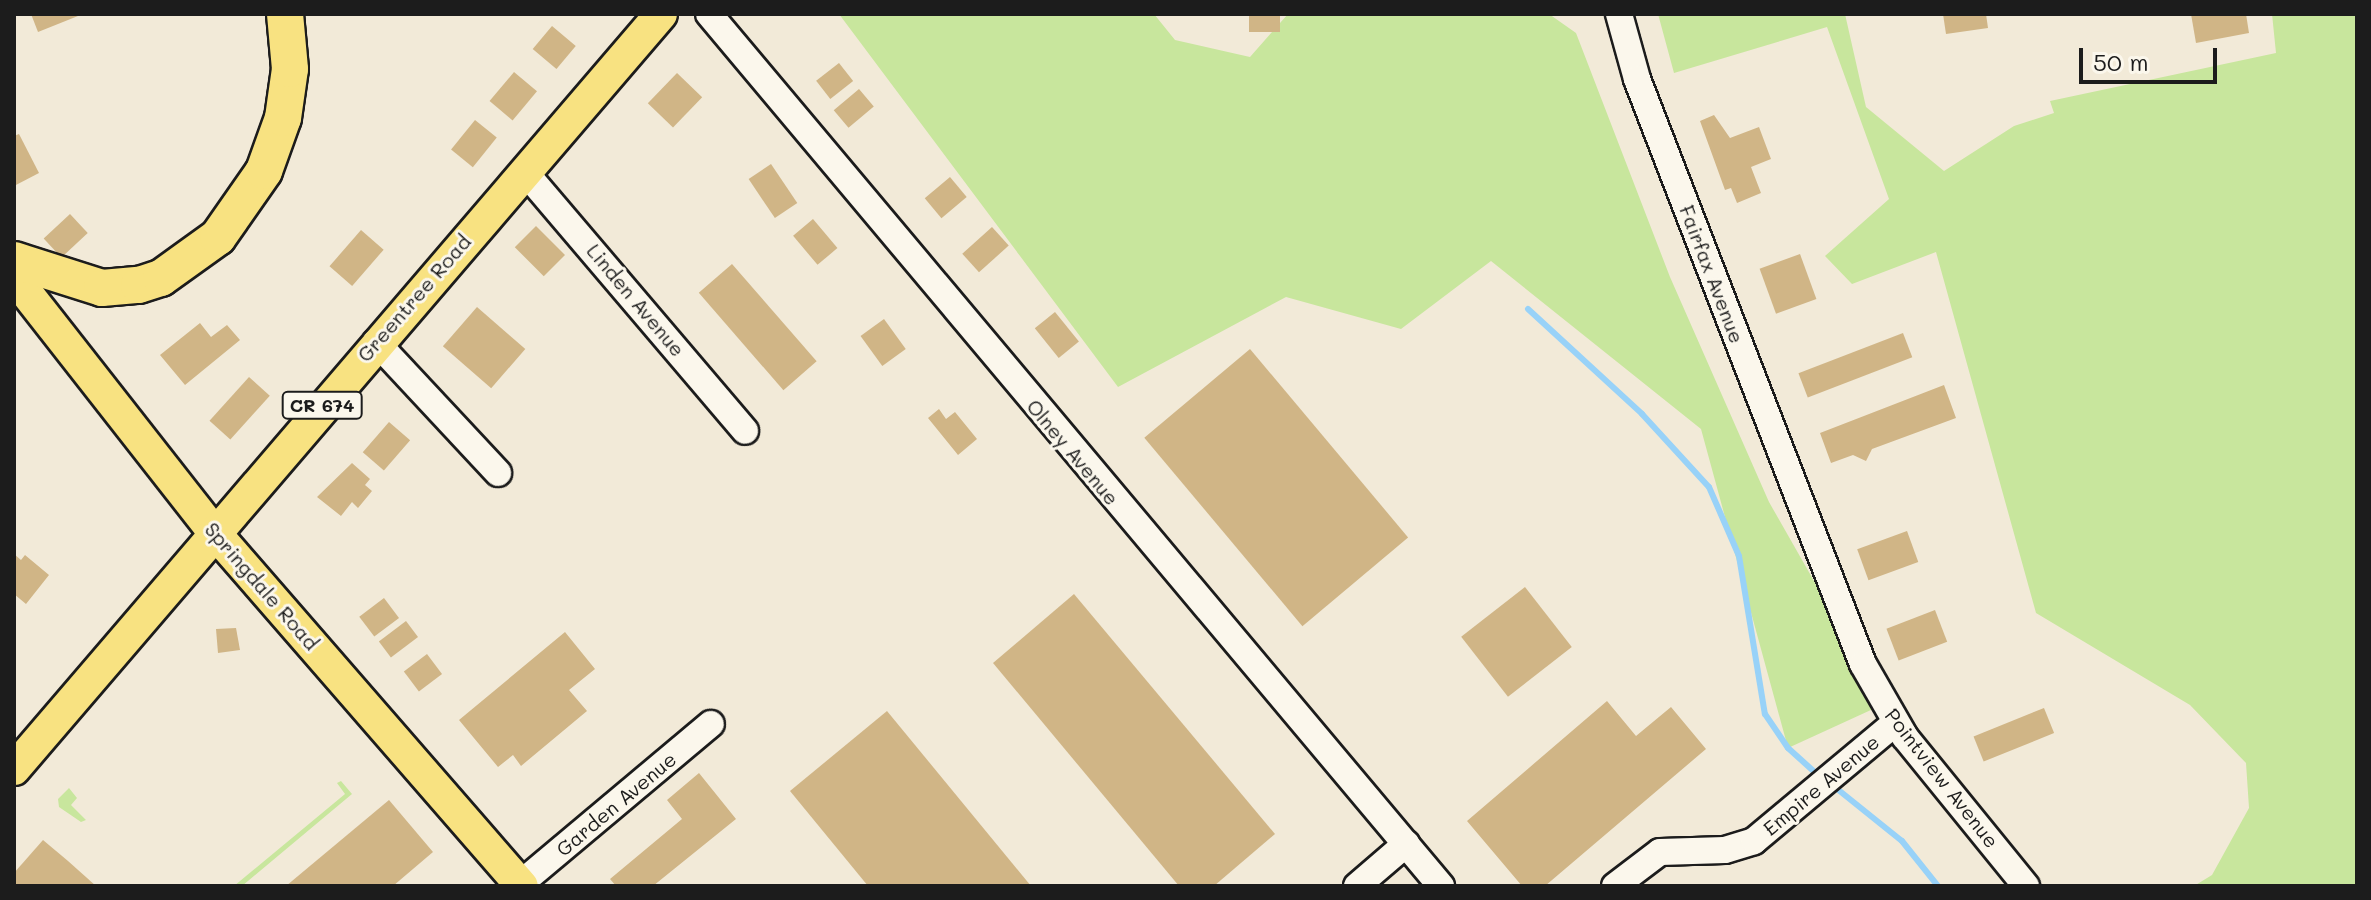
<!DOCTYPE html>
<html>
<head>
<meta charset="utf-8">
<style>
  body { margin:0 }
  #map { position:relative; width:2371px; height:900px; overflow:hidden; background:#f2ead8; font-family:Mali,sans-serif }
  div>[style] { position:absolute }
  .green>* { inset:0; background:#c8e69d }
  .stream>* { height:6px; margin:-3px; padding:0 3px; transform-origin:3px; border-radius:3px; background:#98d2f8 }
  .building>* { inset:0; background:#d0b586; transform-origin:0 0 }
  .roads { filter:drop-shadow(2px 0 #1c1c1c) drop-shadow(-2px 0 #1c1c1c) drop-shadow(0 2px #1c1c1c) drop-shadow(0 -2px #1c1c1c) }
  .minor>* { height:26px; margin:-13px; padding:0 13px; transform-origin:13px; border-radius:13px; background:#fbf7ec }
  .major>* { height:32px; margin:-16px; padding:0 16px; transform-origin:16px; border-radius:16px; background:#f8e281 }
  .highway>* { height:36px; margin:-18px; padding:0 18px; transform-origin:18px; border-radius:18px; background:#f8e281 }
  span { translate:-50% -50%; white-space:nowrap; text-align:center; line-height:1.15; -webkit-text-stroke:6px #fbf7ec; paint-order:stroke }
  .shield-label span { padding:2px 6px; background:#fbf7ec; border:2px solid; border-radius:6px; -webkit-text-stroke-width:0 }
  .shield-label { font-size:18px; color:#1c1c1c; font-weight:700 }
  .street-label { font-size:20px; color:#1c1c1c }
  .frame { position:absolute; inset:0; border:16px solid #1c1c1c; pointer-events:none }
  .scale { position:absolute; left:2079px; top:48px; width:138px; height:36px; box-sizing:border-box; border:4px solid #1c1c1c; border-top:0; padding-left:10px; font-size:24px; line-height:28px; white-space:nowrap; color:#1c1c1c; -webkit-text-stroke:6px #fbf7ec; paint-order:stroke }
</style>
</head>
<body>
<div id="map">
  <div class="green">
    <div style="clip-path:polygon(839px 14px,1154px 14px,1175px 40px,1250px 57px,1288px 14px,1549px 14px,1576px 33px,1670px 277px,1769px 502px,1884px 704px,1788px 748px,1701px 429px,1491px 261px,1401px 329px,1286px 297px,1118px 387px)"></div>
    <div style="clip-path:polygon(1658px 14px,1845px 14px,1866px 107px,1944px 171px,2014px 126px,2054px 113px,2050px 101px,2276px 53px,2272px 14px,2357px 14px,2357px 886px,2194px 886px,2212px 875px,2249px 808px,2246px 763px,2190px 705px,2036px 613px,1936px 252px,1852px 284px,1825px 256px,1889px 199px,1827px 27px,1674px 73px)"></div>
    <div style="clip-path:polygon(341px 781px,352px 794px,242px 886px,234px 886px,345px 794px,337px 783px)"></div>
    <div style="clip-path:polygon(69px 788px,77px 798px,71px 805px,86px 820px,81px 822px,59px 807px,58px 799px)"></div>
  </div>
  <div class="stream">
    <div style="left:1528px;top:309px;width:155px;rotate:42.6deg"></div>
    <div style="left:1642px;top:414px;width:99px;rotate:47.5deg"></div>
    <div style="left:1709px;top:487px;width:75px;rotate:66.5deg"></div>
    <div style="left:1739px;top:556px;width:160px;rotate:80.7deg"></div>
    <div style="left:1765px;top:714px;width:41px;rotate:55.9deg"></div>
    <div style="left:1788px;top:748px;width:42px;rotate:42.1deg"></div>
    <div style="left:1831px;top:784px;width:91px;rotate:38.8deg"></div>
    <div style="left:1902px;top:841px;width:58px;rotate:51.3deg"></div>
  </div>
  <div class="building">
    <div style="clip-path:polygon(31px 14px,83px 14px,38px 32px)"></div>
    <div style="left:1249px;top:14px;width:31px;height:18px"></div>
    <div style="clip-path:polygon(1943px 14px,1986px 14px,1988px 28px,1946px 34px)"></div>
    <div style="clip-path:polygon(2191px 14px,2246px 14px,2249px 33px,2196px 43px)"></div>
    <div style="left:552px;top:26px;width:31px;height:30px;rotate:40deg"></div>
    <div style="left:839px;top:63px;width:23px;height:29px;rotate:52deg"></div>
    <div style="left:514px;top:72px;width:30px;height:38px;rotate:40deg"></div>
    <div style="left:677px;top:73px;width:35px;height:42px;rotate:44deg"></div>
    <div style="left:859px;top:89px;width:23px;height:33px;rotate:50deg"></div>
    <div style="clip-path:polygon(1714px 115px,1730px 138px,1759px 127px,1771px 159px,1751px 167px,1761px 193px,1737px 203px,1731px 188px,1725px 190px,1700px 121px)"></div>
    <div style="left:475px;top:120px;width:28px;height:38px;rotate:39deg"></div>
    <div style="clip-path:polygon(19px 134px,39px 173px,14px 186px,14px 136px)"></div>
    <div style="left:771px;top:164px;width:47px;height:27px;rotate:56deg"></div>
    <div style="left:950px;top:177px;width:26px;height:33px;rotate:50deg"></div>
    <div style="left:70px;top:214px;width:26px;height:36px;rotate:47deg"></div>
    <div style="left:813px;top:219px;width:38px;height:26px;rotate:50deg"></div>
    <div style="left:536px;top:226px;width:41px;height:30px;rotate:45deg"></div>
    <div style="left:992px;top:227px;width:25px;height:40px;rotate:48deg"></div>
    <div style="left:361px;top:230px;width:30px;height:48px;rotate:41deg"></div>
    <div style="left:1800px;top:254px;width:48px;height:43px;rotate:70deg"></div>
    <div style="left:732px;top:264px;width:129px;height:44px;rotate:49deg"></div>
    <div style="left:477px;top:307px;width:64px;height:52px;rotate:41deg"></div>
    <div style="left:1055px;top:312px;width:38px;height:26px;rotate:51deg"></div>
    <div style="left:884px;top:319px;width:37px;height:29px;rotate:54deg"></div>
    <div style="clip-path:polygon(200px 323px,211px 337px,227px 325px,240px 340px,185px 385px,160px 355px)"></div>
    <div style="left:1903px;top:333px;width:26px;height:112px;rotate:69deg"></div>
    <div style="left:1250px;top:349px;width:246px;height:138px;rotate:50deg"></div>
    <div style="left:249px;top:377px;width:28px;height:59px;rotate:42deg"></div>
    <div style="clip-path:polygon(1944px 385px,1956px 418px,1872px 449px,1866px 461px,1853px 455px,1831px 463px,1820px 433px)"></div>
    <div style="clip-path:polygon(939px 409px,946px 419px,955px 412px,977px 439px,958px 455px,928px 418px)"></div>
    <div style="left:389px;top:422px;width:28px;height:40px;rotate:41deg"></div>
    <div style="clip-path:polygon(352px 463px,370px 479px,365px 485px,372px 491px,358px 508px,352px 502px,341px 516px,317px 497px)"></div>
    <div style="left:1907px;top:531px;width:33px;height:53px;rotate:70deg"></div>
    <div style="clip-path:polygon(14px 554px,21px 560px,25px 555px,49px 575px,26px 604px,14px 594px)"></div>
    <div style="left:1525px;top:587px;width:76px;height:81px;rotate:52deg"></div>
    <div style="clip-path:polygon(1074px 594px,1275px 834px,1214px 886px,1179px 886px,993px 663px)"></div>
    <div style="left:384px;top:598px;width:25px;height:31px;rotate:53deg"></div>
    <div style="left:1935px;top:610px;width:34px;height:52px;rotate:69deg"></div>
    <div style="left:406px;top:621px;width:20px;height:34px;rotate:53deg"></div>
    <div style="clip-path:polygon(236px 628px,240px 650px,218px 653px,216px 629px)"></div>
    <div style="clip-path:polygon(565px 632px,595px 669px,569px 690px,587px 711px,521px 766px,513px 755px,498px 767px,459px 720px)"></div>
    <div style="left:427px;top:654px;width:25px;height:29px;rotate:53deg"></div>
    <div style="clip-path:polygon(1607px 701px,1636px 736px,1671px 707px,1706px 749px,1545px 886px,1522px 886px,1467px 821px)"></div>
    <div style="left:2044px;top:708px;width:27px;height:76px;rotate:68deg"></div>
    <div style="clip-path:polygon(887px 711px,1031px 886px,868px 886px,790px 791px)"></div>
    <div style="clip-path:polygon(699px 773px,736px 819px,653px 886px,616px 886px,610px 879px,682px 819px,667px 800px)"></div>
    <div style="clip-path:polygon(389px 800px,433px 852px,393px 886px,286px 886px)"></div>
    <div style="clip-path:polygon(43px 840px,68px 861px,96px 886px,14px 886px,14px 873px)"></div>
  </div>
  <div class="roads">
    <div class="minor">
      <div style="left:709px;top:14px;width:1139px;rotate:49.99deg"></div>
      <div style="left:1619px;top:14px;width:67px;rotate:74.5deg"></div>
      <div style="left:1637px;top:79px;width:627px;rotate:68.88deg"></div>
      <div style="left:1863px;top:664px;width:84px;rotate:60.1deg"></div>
      <div style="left:1905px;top:737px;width:192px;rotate:50.9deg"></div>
      <div style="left:524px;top:171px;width:341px;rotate:49.6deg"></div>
      <div style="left:376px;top:342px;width:179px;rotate:47deg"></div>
      <div style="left:520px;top:884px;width:249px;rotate:-40deg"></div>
      <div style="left:1357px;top:886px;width:65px;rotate:-40.6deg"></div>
      <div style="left:1615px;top:886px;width:56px;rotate:-37.1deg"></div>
      <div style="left:1660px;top:852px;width:65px;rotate:-1.8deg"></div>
      <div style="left:1725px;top:850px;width:30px;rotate:-17deg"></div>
      <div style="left:1754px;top:841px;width:184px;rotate:-39.9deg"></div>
    </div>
    <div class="major">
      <div style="left:14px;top:277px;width:324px;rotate:51.9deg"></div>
      <div style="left:214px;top:532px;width:469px;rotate:49deg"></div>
      <div style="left:14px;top:769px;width:994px;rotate:-49.4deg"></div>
    </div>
    <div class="highway">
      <div style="left:14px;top:260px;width:92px;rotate:17.7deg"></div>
      <div style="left:102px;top:288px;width:37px;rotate:-5deg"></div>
      <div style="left:139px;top:285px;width:23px;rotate:-18deg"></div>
      <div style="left:161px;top:278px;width:70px;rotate:-35.7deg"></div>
      <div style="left:218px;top:237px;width:80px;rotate:-55.1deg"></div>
      <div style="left:264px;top:171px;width:56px;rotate:-70.3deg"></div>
      <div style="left:283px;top:118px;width:49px;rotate:-81.9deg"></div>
      <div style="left:290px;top:69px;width:55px;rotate:-95.2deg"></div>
    </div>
  </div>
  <div class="shield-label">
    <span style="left:322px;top:405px">CR 674</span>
  </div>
  <div class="street-label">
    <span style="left:1712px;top:274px;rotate:69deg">Fairfax Avenue</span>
    <span style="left:414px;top:298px;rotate:-49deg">Greentree Road</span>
    <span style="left:636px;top:300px;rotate:50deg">Linden Avenue</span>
    <span style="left:1073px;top:452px;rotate:50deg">Olney Avenue</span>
    <span style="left:262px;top:586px;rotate:49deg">Springdale Road</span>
    <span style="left:1942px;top:778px;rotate:52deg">Pointview Avenue</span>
    <span style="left:1821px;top:785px;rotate:-40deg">Empire Avenue</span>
    <span style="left:616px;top:804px;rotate:-40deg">Garden Avenue</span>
  </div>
  <div class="frame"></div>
  <div class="scale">50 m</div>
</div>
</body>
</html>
